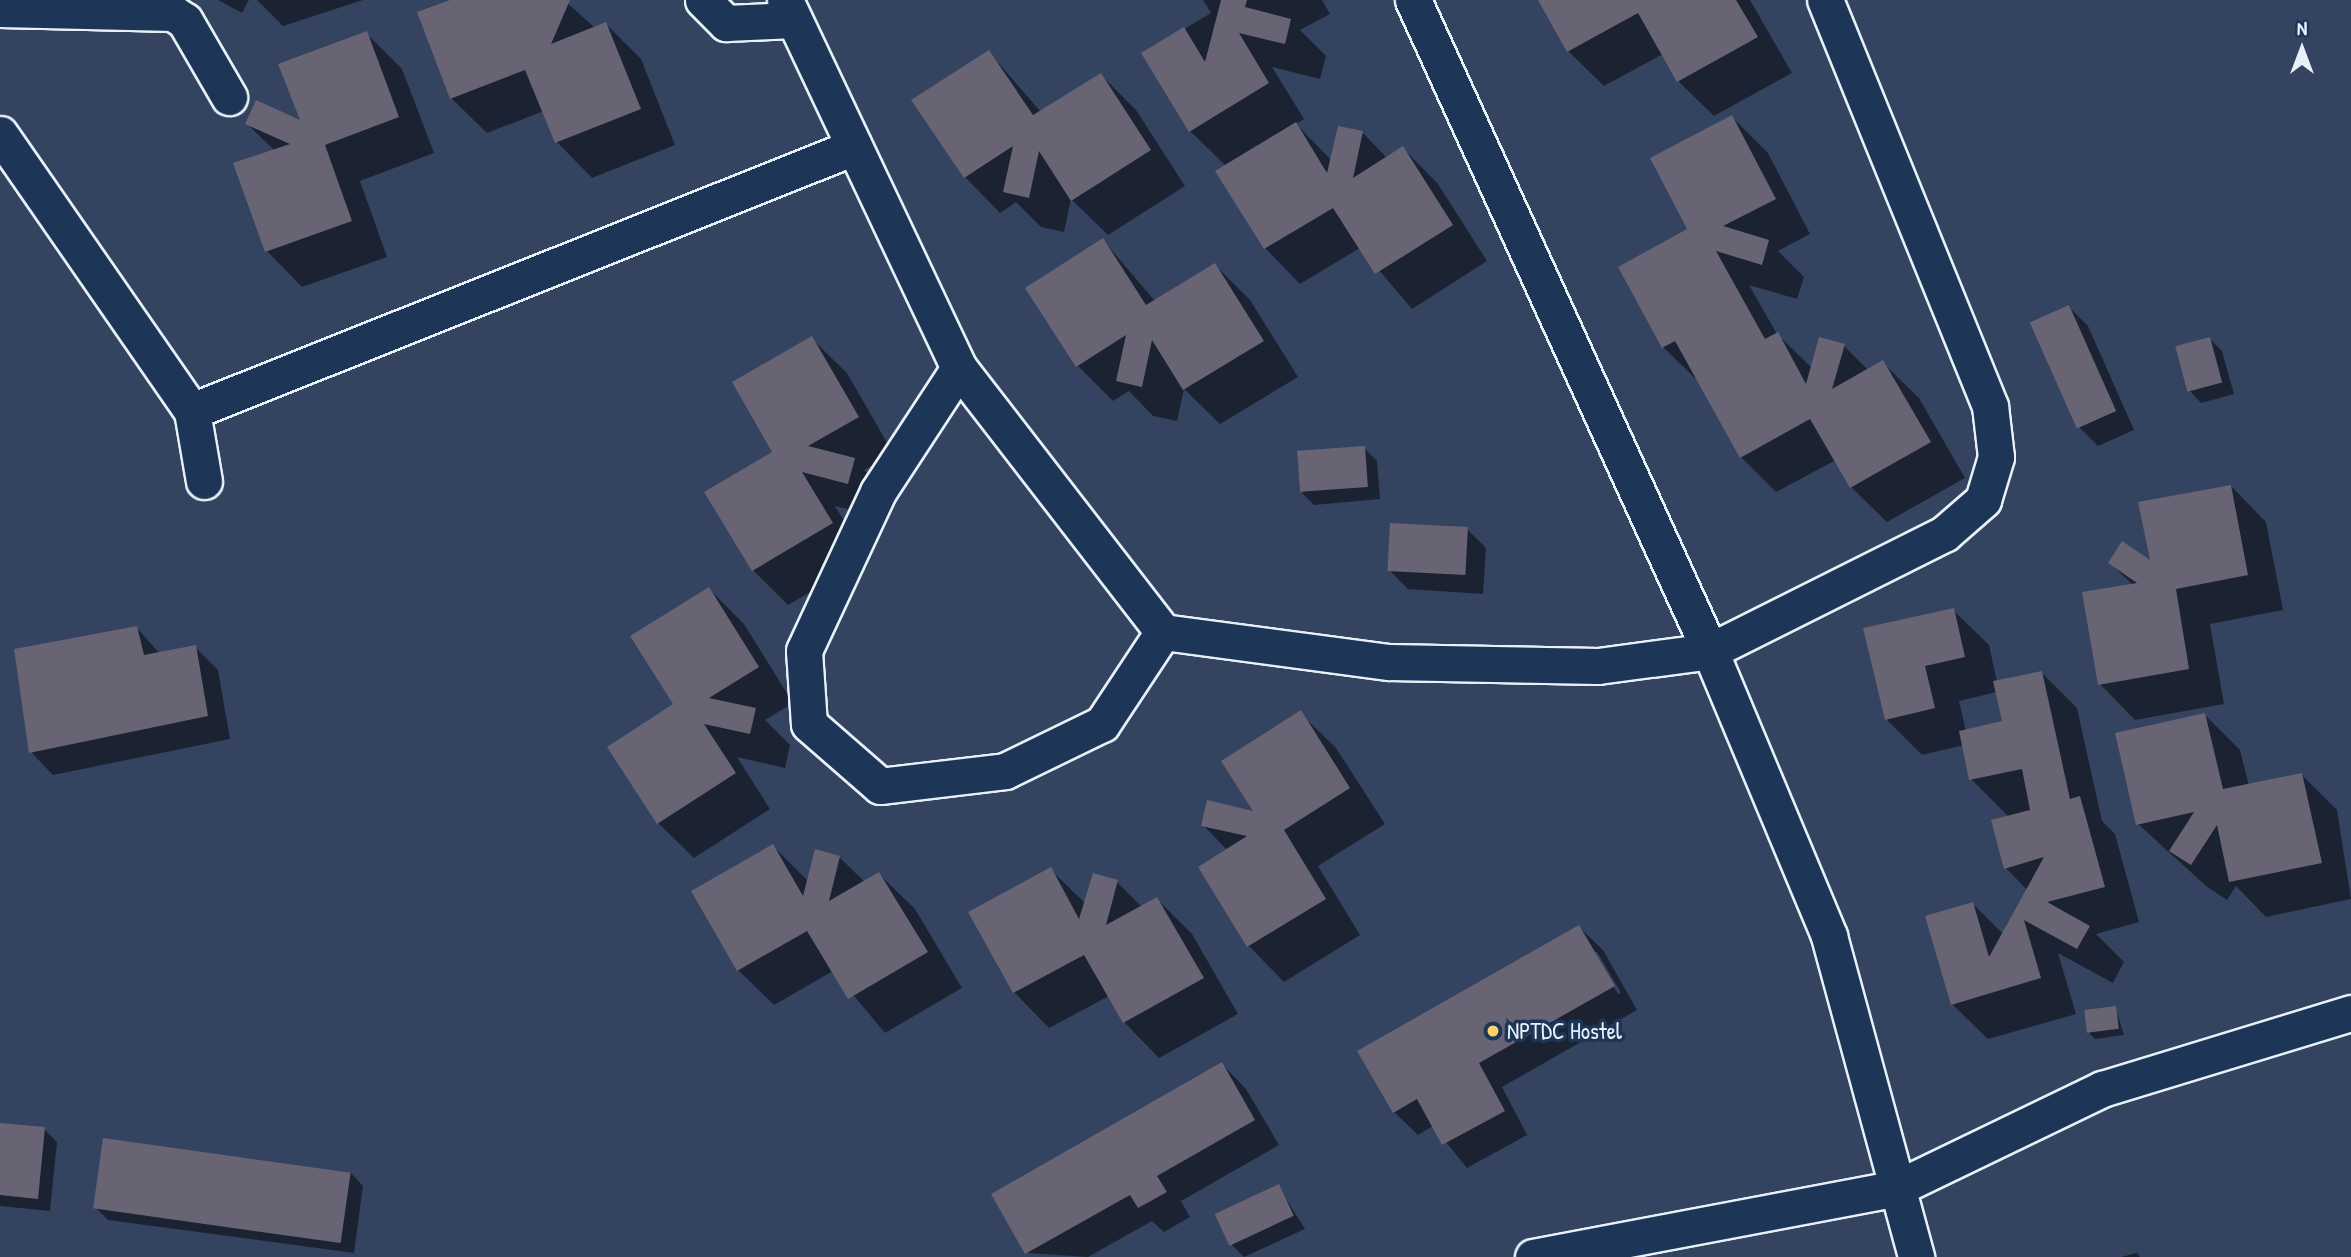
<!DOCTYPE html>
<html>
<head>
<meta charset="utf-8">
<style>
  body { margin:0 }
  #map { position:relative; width:2351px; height:1257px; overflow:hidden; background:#344360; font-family:"Patrick Hand",sans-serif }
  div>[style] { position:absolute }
  .shadow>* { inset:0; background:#0007 }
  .building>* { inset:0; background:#686474; transform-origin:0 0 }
  .roads { filter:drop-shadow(2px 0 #e8f1f8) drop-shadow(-2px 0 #e8f1f8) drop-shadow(0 2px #e8f1f8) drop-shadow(0 -2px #e8f1f8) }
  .minor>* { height:35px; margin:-17.5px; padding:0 17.5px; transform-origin:17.5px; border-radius:17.5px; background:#1d3557 }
  .dots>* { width:19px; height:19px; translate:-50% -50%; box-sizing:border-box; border:4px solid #1d3557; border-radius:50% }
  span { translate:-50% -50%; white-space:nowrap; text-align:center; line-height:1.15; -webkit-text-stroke:7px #1d3557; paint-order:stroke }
  .poi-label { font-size:23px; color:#e8f1f8 }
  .left { translate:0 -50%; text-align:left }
  .north { position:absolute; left:2267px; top:14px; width:70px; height:70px; -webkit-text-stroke:5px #1d3557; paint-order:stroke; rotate:0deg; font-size:19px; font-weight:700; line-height:28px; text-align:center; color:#e8f1f8 }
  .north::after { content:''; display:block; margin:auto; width:24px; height:32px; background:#e8f1f8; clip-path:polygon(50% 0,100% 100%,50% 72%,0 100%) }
</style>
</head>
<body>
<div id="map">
  <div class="shadow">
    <div style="clip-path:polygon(218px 0,249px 0,242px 13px)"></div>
    <div style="clip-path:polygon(257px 0,363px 0,283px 26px)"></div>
    <div style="clip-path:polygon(455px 0,564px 0,595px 28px,606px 24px,641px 59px,675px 145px,592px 178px,557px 142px,544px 111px,487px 133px,451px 98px)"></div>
    <div style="clip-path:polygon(1203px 0,1322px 0,1330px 14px,1300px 30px,1326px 56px,1320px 79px,1272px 67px,1304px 119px,1296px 124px,1331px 160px,1363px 133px,1387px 158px,1403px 148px,1438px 184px,1487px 261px,1412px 309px,1360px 248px,1300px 284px,1265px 248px,1226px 166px,1190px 131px,1143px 54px,1211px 13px)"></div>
    <div style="clip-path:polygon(1540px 0,1750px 0,1792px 73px,1714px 116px,1678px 81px,1663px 54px,1604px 86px,1568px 51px)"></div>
    <div style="clip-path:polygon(366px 33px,402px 69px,434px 153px,360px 181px,387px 257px,302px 287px,267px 251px,275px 151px,247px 124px,303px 123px)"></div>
    <div style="clip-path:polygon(989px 52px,1041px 112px,1101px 75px,1136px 110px,1185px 186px,1108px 235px,1071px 199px,1064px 232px,1041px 227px,1016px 202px,1000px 213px,965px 177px)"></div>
    <div style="clip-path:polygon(1732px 117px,1768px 153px,1810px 234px,1778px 251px,1804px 277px,1797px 299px,1749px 285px,1777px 334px,1812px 368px,1844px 346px,1869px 371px,1883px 363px,1919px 398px,1965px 478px,1887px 522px,1851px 487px,1836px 460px,1776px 492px,1741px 457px,1699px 382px,1663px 347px,1690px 230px)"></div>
    <div style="clip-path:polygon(1103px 240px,1155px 301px,1215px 265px,1250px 300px,1298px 377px,1220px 424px,1184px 389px,1177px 421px,1153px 416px,1129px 391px,1113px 401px,1078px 366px)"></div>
    <div style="clip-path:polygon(2069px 307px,2088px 326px,2134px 430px,2098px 446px,2079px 427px)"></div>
    <div style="clip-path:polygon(811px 338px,847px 373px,893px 453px,864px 470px,889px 495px,883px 518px,835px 506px,867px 559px,788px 605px,753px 570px)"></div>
    <div style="clip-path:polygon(2210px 339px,2222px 351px,2234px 394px,2201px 403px,2189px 390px)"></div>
    <div style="clip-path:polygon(1364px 448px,1377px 461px,1380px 499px,1314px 505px,1302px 493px)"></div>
    <div style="clip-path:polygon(2231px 486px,2266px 522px,2283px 610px,2210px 624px,2224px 704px,2135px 720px,2100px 684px,2133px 585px,2110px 563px,2152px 563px)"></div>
    <div style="clip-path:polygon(1467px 529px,1486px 548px,1483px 594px,1408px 589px,1389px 570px)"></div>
    <div style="clip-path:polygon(709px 589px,744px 624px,793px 703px,765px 720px,790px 745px,785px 768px,737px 757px,770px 809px,694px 858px,658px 823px,676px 704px)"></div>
    <div style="clip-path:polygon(evenodd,1953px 610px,1989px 645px,1997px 682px,2042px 673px,2077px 708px,2102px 821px,2115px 834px,2139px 922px,2096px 934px,2124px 962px,2113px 983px,2058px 953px,2076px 1014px,1988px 1039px,1952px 1004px,1973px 904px,2004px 935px,2028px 891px,2006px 868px,2009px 817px,1971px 779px,1964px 745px,1922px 755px,1886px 719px,1953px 610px,1997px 692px,2004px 723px,1966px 731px,1959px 701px,1997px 692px)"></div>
    <div style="clip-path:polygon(137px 628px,160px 654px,195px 647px,218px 670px,230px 739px,53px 775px,31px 752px)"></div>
    <div style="clip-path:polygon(1300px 713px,1336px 748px,1385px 824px,1318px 866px,1360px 935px,1284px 982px,1249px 946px,1200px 868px,1228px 851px,1203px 825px,1257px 813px)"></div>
    <div style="clip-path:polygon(2205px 715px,2240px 750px,2249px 786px,2302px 775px,2337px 810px,2351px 899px,2266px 917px,2236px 886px,2227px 900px,2206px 886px,2138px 824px)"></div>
    <div style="clip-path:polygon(773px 846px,808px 881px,839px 857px,865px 882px,879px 874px,915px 909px,962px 988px,885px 1033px,833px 971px,774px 1005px,738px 970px)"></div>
    <div style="clip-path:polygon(1051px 870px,1086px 904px,1117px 882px,1142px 907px,1157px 899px,1192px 934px,1238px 1014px,1159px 1058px,1124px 1022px,1109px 996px,1049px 1028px,1014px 992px)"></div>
    <div style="clip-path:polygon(evenodd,1579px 927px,1603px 950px,1637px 1010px,1502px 1087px,1527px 1135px,1467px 1168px,1433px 1126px,1418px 1135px,1394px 1112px,1579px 927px,1593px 952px,1597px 952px,1621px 993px,1618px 994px,1593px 952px)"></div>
    <div style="clip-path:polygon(2115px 1007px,2124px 1035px,2095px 1039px,2089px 1033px)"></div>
    <div style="clip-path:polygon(1222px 1064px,1246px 1089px,1279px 1145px,1181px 1201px,1190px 1217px,1164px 1232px,1152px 1221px,1088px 1257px,1027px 1253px)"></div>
    <div style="clip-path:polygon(0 1124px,44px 1129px,57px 1142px,50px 1211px,0 1206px)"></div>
    <div style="clip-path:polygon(351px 1173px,363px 1186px,354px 1253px,108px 1220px,95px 1207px)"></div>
    <div style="clip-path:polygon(1278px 1186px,1305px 1229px,1244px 1257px,1232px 1245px)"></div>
    <div style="clip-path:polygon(2137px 1253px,2140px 1257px,2121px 1257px)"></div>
  </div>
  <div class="building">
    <div style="clip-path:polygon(450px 0,570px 0,551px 44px,606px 22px,641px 109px,555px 143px,525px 70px,450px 99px,417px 12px)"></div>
    <div style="clip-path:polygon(1221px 0,1247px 0,1245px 7px,1291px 19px,1285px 44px,1239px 33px,1269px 83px,1189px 132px,1141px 53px,1184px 27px,1205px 62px)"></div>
    <div style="clip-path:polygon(1538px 0,1736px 0,1758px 37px,1677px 82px,1638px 13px,1567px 52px)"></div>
    <div style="clip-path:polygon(367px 31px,399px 117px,325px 145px,352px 221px,265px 252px,233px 163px,290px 144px,245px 124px,256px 100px,300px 120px,278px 64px)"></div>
    <div style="clip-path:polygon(989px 50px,1033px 115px,1101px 73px,1151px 150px,1071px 201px,1039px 151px,1029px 198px,1003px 192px,1013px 146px,964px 178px,911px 100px)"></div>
    <div style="clip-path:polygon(1732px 115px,1776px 199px,1723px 226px,1769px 240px,1762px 265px,1716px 251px,1765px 339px,1778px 332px,1806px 384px,1819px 337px,1845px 344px,1832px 389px,1883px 360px,1931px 442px,1850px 488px,1810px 419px,1740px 458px,1675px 341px,1662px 348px,1618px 267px,1687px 229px,1650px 158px)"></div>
    <div style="clip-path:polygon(1296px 122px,1327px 173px,1338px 126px,1363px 131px,1353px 178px,1403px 146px,1453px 225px,1375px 274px,1333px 208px,1264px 249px,1215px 171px)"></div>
    <div style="clip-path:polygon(1103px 238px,1146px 305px,1215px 263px,1264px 341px,1183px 390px,1152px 340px,1142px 387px,1116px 381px,1126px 335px,1076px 367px,1025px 288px)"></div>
    <div style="left:2069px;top:305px;width:116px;height:43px;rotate:66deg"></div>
    <div style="clip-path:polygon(812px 336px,859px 417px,808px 446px,855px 458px,848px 484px,802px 472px,833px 523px,752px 571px,704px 492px,772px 452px,732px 382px)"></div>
    <div style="left:2210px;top:337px;width:47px;height:36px;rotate:75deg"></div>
    <div style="left:1365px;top:446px;width:41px;height:68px;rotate:86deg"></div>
    <div style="clip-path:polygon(2231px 485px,2248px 575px,2176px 589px,2189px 669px,2098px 685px,2082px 592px,2137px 583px,2108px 563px,2122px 541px,2150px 560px,2138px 502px)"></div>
    <div style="left:1390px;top:523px;width:78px;height:48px;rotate:3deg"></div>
    <div style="clip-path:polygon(709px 587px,759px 667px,709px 698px,756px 708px,750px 734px,704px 724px,736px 773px,657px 824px,607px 747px,673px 704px,630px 636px)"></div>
    <div style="clip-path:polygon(1954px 608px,1965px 657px,1925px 666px,1935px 708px,1885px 720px,1863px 628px)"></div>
    <div style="clip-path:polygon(137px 626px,144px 655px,196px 645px,208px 716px,29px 753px,14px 649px)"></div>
    <div style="clip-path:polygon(2042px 671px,2070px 799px,2080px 796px,2105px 887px,2047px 902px,2090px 926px,2077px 949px,2024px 920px,2041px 978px,1951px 1005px,1925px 916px,1973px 902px,1989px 957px,2044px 857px,2004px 869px,1991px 820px,2030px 810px,2022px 769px,1969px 780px,1959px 731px,2002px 721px,1993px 681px)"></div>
    <div style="clip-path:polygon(1301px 710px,1350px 788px,1284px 830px,1326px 899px,1247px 947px,1198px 867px,1247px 836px,1201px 826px,1207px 800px,1253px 811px,1221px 761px)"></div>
    <div style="clip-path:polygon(2205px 713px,2223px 789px,2302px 773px,2322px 863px,2229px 882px,2217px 825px,2191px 865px,2169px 851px,2194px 812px,2136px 825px,2115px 733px)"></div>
    <div style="clip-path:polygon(773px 844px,803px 896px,815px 849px,840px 856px,829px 901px,879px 872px,928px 952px,848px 999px,807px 931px,737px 971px,691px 891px)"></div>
    <div style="clip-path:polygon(1051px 867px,1079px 919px,1093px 873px,1118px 880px,1106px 925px,1157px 897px,1204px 978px,1123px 1023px,1084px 955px,1013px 993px,968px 912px)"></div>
    <div style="clip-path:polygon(1579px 925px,1615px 986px,1479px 1063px,1505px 1111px,1442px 1145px,1417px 1099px,1393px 1113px,1357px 1051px)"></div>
    <div style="left:2116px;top:1006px;width:23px;height:32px;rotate:83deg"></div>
    <div style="clip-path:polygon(1222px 1062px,1255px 1120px,1157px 1176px,1167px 1192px,1138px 1208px,1130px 1195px,1025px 1254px,991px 1194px)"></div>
    <div style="clip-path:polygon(0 1123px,45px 1127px,38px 1199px,0 1195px)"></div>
    <div style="left:103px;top:1138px;width:250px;height:71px;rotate:8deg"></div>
    <div style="left:1279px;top:1184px;width:35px;height:71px;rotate:65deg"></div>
  </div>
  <div class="roads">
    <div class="minor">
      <div style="left:703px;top:0;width:33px;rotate:45deg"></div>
      <div style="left:726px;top:23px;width:68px;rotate:-2.5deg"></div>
      <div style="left:785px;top:0;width:407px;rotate:64.7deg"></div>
      <div style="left:959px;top:368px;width:334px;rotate:52.3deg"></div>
      <div style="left:1163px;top:632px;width:228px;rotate:7.6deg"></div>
      <div style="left:1389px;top:662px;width:209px;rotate:1.1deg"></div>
      <div style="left:1598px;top:666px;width:113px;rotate:-7.6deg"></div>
      <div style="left:1710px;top:651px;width:262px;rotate:-26.6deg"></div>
      <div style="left:1944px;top:534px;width:52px;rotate:-41.1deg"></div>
      <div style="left:1983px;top:500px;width:45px;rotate:-73.2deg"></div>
      <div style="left:1996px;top:457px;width:51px;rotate:-96.7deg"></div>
      <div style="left:1990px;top:406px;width:438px;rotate:-112.1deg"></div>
      <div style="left:1413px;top:0;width:716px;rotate:65.48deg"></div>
      <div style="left:1710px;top:651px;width:309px;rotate:67.3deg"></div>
      <div style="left:1829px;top:936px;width:333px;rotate:74.8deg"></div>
      <div style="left:0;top:9px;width:173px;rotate:1.3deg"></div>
      <div style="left:173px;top:13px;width:14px;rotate:34deg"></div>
      <div style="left:185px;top:21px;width:88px;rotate:59.9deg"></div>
      <div style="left:0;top:134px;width:337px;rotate:55.3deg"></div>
      <div style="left:192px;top:411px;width:71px;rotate:80.3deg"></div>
      <div style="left:959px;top:368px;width:148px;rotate:123.2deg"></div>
      <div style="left:878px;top:492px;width:175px;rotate:115deg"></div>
      <div style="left:804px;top:651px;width:73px;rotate:86.1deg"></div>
      <div style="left:809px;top:724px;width:94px;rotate:41.1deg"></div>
      <div style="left:880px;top:786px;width:126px;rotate:-6.8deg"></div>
      <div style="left:1005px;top:771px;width:108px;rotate:-25.9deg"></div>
      <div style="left:1102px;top:724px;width:110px;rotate:-56.5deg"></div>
      <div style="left:192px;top:411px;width:713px;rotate:-21.74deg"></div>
      <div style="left:1533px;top:1257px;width:370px;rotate:-10.7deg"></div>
      <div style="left:1897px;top:1188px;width:228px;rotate:-25.8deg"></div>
      <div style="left:2102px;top:1089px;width:260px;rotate:-17deg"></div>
    </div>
  </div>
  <div class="dots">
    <div style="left:1493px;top:1031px;background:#ffd166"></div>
  </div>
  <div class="poi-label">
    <span class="left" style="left:1507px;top:1031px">NPTDC Hostel</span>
  </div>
  <div class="north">N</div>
</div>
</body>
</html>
